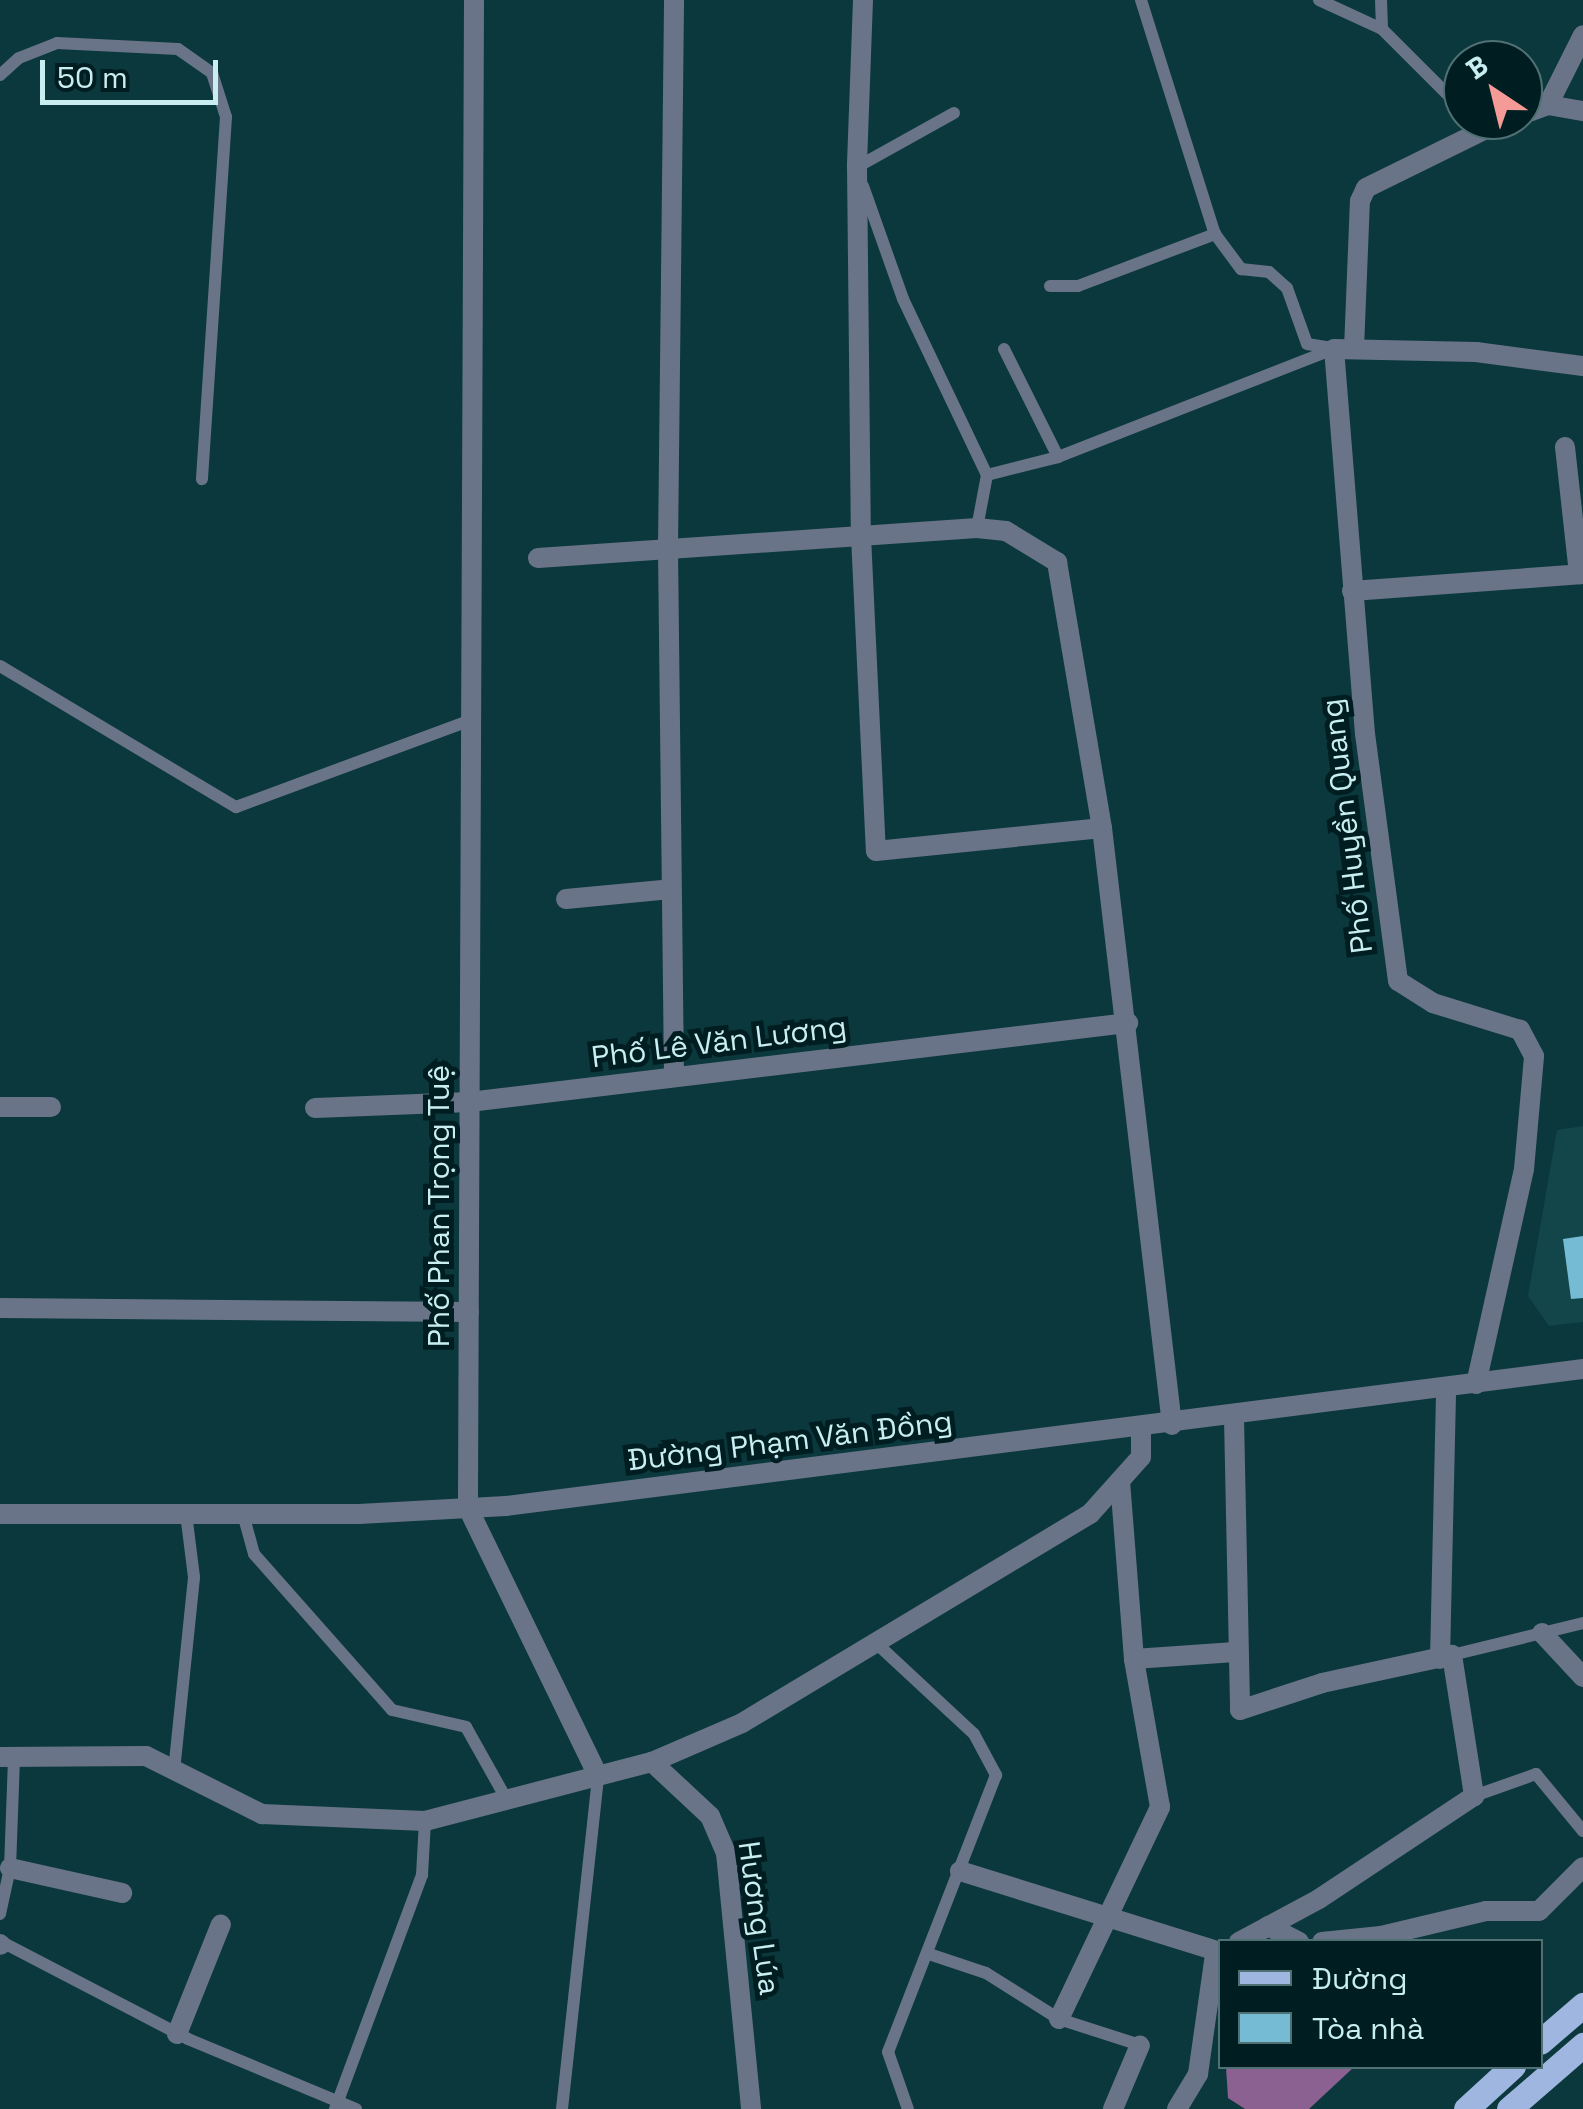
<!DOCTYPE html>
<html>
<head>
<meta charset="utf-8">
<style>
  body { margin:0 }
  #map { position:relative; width:1583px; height:2109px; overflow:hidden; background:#0b383c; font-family:"Space Grotesk",sans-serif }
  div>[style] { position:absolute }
  .built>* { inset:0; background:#12464a }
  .water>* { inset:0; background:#8a6190 }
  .building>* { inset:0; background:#75bbd4 }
  .service>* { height:12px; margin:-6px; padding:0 6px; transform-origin:6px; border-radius:6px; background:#697489 }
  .minor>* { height:20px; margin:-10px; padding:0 10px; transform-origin:10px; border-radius:10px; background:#697489 }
  .tertiary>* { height:20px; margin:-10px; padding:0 10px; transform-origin:10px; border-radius:10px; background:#697489 }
  .primary>* { height:25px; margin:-12.5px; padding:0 12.5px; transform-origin:12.5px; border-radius:12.5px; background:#9fb6e1 }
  span { translate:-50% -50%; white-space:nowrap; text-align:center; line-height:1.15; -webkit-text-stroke:10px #001e21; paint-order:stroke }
  .street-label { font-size:30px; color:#c8eef1 }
  .legend { position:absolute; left:1218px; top:1939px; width:325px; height:130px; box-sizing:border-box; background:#001e21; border:2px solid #507174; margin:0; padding:12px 18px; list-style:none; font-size:30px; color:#c8eef1 }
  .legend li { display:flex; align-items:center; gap:20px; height:50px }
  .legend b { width:50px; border:2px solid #507174 }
  .north { position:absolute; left:1443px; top:40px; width:100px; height:100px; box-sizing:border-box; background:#001e21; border:2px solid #507174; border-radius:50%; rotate:325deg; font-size:28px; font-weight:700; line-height:40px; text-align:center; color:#c8eef1 }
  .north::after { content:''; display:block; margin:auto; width:35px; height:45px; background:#f59b97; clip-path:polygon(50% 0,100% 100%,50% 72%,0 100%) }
  .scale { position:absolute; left:40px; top:60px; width:178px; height:45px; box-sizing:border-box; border:5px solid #c8eef1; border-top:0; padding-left:12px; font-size:30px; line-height:35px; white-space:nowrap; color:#c8eef1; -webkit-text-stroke:8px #001e21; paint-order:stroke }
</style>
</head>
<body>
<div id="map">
  <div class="built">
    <div style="clip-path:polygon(1583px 1126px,1583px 1322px,1549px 1326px,1528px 1296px,1557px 1130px)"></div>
  </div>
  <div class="water">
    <div style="clip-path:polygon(1226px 2067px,1226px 2066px,1354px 2067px,1309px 2109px,1245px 2109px,1228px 2098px)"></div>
  </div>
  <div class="building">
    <div style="clip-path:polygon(1583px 1236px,1583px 1298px,1571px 1299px,1563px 1239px)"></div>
  </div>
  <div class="service">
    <div style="left:1141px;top:0;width:245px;rotate:72.5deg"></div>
    <div style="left:1215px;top:234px;width:44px;rotate:53.4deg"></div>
    <div style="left:1241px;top:269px;width:28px;rotate:6deg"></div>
    <div style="left:1269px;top:272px;width:24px;rotate:42deg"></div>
    <div style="left:1287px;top:288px;width:59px;rotate:70.3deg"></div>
    <div style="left:1307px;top:344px;width:24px;rotate:9deg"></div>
    <div style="left:1319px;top:0;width:69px;rotate:24.7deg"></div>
    <div style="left:1381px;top:0;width:29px;rotate:88deg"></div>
    <div style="left:1382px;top:29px;width:115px;rotate:45deg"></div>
    <div style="left:0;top:75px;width:25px;rotate:-42deg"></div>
    <div style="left:19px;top:58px;width:41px;rotate:-21.5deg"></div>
    <div style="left:57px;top:43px;width:121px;rotate:2.8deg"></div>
    <div style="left:178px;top:49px;width:42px;rotate:35.2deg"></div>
    <div style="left:212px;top:73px;width:46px;rotate:72.3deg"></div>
    <div style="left:226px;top:117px;width:363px;rotate:93.8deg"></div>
    <div style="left:857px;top:167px;width:111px;rotate:-29.1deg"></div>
    <div style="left:863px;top:186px;width:120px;rotate:70.5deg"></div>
    <div style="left:903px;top:299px;width:195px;rotate:64.5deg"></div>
    <div style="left:987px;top:475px;width:73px;rotate:-14.2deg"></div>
    <div style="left:1058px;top:457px;width:296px;rotate:-21.4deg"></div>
    <div style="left:1050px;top:286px;width:28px"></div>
    <div style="left:1078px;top:286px;width:147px;rotate:-20.8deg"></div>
    <div style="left:1004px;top:349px;width:121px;rotate:63.4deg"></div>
    <div style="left:977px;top:528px;width:54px;rotate:-79.3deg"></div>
    <div style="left:0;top:666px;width:275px;rotate:30.9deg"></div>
    <div style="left:236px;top:807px;width:251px;rotate:-20.3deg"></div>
    <div style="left:243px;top:1514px;width:41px;rotate:74.6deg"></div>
    <div style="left:254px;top:1554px;width:208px;rotate:48.5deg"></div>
    <div style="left:392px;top:1710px;width:76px;rotate:12.9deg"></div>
    <div style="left:466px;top:1727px;width:84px;rotate:60.7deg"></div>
    <div style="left:876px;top:1643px;width:134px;rotate:42.9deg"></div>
    <div style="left:974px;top:1734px;width:47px;rotate:61.8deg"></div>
    <div style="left:996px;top:1775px;width:297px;rotate:111.3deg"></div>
    <div style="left:888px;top:2052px;width:60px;rotate:70.7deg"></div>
    <div style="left:1452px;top:1655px;width:135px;rotate:-13.7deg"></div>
    <div style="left:174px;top:1771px;width:195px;rotate:-84.1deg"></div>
    <div style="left:194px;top:1577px;width:64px;rotate:-97.2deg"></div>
    <div style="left:1474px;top:1796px;width:66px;rotate:-19.5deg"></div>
    <div style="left:1536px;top:1774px;width:74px;rotate:50.5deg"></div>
    <div style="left:0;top:1914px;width:47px;rotate:-77.7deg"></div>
    <div style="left:10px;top:1868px;width:111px;rotate:-87.9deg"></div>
    <div style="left:0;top:1941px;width:212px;rotate:27.5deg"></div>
    <div style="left:188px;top:2039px;width:182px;rotate:22.6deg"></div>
    <div style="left:929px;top:1954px;width:60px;rotate:18.4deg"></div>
    <div style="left:986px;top:1973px;width:86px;rotate:32.2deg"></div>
    <div style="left:1059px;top:2019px;width:85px;rotate:17.8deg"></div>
    <div style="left:335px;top:2109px;width:250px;rotate:-69.6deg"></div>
    <div style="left:422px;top:1875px;width:54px;rotate:-86.8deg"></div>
    <div style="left:562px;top:2109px;width:335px;rotate:-83.8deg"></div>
  </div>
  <div class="minor">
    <div style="left:474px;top:0;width:1508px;rotate:90.23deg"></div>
    <div style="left:468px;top:1508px;width:298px;rotate:64.1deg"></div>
    <div style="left:863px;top:0;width:166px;rotate:92.1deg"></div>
    <div style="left:857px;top:166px;width:370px;rotate:89.4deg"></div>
    <div style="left:861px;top:536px;width:315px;rotate:87.3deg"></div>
    <div style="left:876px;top:851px;width:227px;rotate:-5.8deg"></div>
    <div style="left:1548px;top:105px;width:78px;rotate:-63.4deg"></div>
    <div style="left:1523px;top:114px;width:27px;rotate:-20deg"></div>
    <div style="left:1548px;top:105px;width:36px;rotate:10deg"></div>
    <div style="left:1354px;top:349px;width:148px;rotate:-87.7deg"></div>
    <div style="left:1360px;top:201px;width:14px;rotate:-65deg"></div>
    <div style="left:1366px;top:188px;width:154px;rotate:-26.2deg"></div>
    <div style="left:1565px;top:447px;width:128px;rotate:83.7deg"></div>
    <div style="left:538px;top:558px;width:440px;rotate:-3.9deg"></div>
    <div style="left:977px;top:528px;width:29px;rotate:6deg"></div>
    <div style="left:1006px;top:531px;width:60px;rotate:31.3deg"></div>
    <div style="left:1057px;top:562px;width:270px;rotate:80.4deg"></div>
    <div style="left:1102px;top:828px;width:601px;rotate:83.31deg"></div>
    <div style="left:1352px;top:591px;width:232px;rotate:-4.2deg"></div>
    <div style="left:566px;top:899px;width:105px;rotate:-5.4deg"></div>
    <div style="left:674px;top:1077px;width:528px;rotate:-90.65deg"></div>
    <div style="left:668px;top:549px;width:549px;rotate:-89.37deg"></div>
    <div style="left:0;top:1107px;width:51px"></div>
    <div style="left:315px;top:1108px;width:154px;rotate:-2.2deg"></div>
    <div style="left:469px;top:1102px;width:664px;rotate:-6.84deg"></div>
    <div style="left:0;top:1308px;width:469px;rotate:0.5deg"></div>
    <div style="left:1476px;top:1384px;width:220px;rotate:-77.4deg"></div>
    <div style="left:1524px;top:1169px;width:113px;rotate:-84.9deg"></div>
    <div style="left:1534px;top:1056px;width:30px;rotate:-118deg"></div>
    <div style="left:1520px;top:1030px;width:91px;rotate:-162.8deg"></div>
    <div style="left:1433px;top:1003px;width:41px;rotate:-147.8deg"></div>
    <div style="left:1398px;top:981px;width:249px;rotate:-97.6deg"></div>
    <div style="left:1365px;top:734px;width:386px;rotate:-94.6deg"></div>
    <div style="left:1334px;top:349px;width:142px;rotate:1.2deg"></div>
    <div style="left:1476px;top:352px;width:108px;rotate:7.5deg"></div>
    <div style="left:1234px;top:1418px;width:292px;rotate:88.8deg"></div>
    <div style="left:1240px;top:1710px;width:86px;rotate:-18.2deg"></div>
    <div style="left:1322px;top:1683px;width:133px;rotate:-12.2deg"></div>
    <div style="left:1452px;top:1655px;width:143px;rotate:81.1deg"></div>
    <div style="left:1474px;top:1796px;width:186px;rotate:146.4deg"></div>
    <div style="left:1319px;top:1899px;width:91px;rotate:151.7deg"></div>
    <div style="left:1542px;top:1633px;width:60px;rotate:47deg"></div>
    <div style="left:1134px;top:1659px;width:101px;rotate:-4deg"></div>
    <div style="left:1440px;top:1659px;width:271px;rotate:-88.7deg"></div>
    <div style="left:0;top:1757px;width:146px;rotate:-0.4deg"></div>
    <div style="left:146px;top:1756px;width:130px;rotate:26.6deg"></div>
    <div style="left:262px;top:1814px;width:163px;rotate:2.5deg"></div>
    <div style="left:425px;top:1821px;width:235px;rotate:-14.6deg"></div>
    <div style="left:652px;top:1762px;width:98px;rotate:-23.4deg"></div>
    <div style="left:742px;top:1723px;width:406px;rotate:-31deg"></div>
    <div style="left:1090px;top:1514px;width:76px;rotate:-48.2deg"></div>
    <div style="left:1141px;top:1457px;width:28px;rotate:-90deg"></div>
    <div style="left:652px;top:1762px;width:79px;rotate:43deg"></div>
    <div style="left:710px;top:1816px;width:40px;rotate:66.6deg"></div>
    <div style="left:726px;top:1853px;width:257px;rotate:84.4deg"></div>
    <div style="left:10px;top:1868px;width:115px;rotate:12.6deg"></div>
    <div style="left:960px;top:1871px;width:272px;rotate:17.3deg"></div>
    <div style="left:1268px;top:1926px;width:35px;rotate:27deg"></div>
    <div style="left:1322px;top:1942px;width:59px;rotate:-5.8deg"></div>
    <div style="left:1381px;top:1936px;width:108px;rotate:-13.4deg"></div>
    <div style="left:1486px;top:1911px;width:53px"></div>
    <div style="left:1539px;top:1911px;width:62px;rotate:-45deg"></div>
    <div style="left:0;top:1944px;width:1px;rotate:45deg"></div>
    <div style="left:1059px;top:2019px;width:235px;rotate:-64.5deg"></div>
    <div style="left:1160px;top:1807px;width:150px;rotate:-100deg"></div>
    <div style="left:1134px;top:1659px;width:179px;rotate:-94.5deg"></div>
    <div style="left:177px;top:2034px;width:118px;rotate:-68.2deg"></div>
    <div style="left:1113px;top:2109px;width:69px;rotate:-67.1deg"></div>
    <div style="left:1177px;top:2109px;width:41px;rotate:-59deg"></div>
    <div style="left:1198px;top:2074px;width:120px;rotate:-81.9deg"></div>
  </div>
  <div class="tertiary">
    <div style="left:0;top:1514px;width:359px"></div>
    <div style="left:359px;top:1514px;width:147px;rotate:-3.1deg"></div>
    <div style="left:506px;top:1506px;width:1086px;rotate:-7.25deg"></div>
  </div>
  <div class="primary">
    <div style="left:1540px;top:2042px;width:57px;rotate:-40.7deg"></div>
    <div style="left:1466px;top:2109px;width:64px;rotate:-42.5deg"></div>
    <div style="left:1509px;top:2109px;width:98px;rotate:-40.9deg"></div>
  </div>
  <div class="street-label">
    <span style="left:1347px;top:826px;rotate:-97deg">Phố Huyền Quang</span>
    <span style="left:719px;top:1042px;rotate:-7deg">Phố Lê Văn Lương</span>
    <span style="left:439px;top:1206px;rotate:-90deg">Phố Phan Trọng Tuệ</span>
    <span style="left:790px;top:1441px;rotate:-7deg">Đường Phạm Văn Đồng</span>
    <span style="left:759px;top:1918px;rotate:82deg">Hương Lúa</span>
  </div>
  <ul class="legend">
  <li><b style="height:12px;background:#9fb6e1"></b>Đường</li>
  <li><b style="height:28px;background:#75bbd4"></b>Tòa nhà</li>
  </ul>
  <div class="north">B</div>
  <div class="scale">50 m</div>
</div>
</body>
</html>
